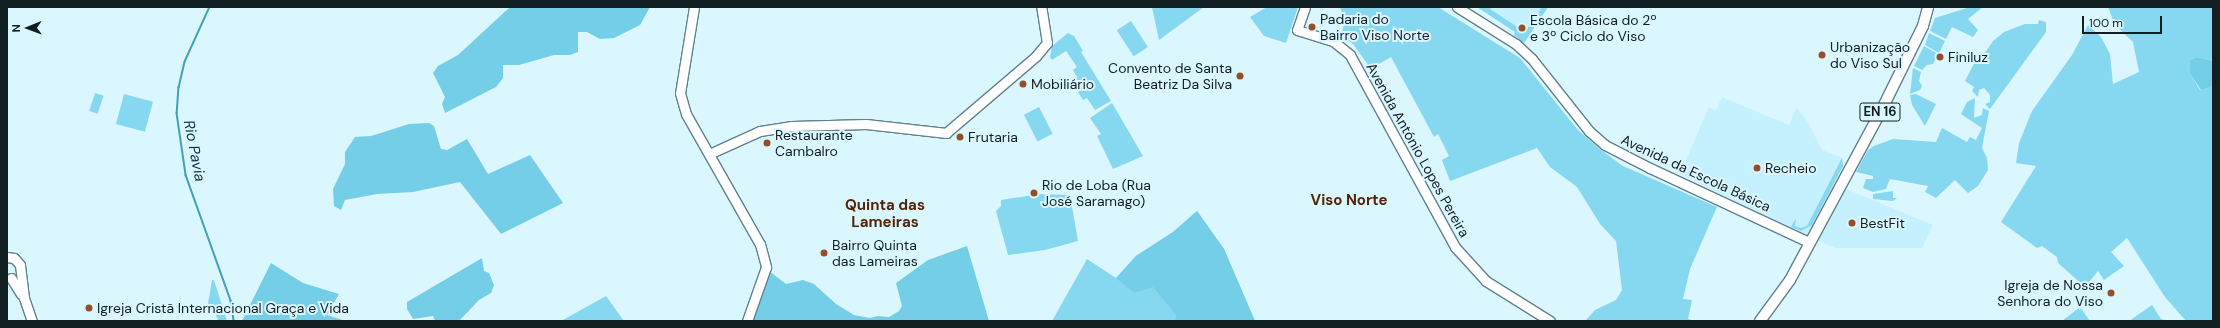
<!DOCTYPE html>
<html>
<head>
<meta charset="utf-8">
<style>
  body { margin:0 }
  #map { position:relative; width:2220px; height:328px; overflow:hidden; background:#daf6ff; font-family:"DM Sans",sans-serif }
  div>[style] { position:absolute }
  .built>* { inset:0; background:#c5f1ff }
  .green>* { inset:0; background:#86d8f0; transform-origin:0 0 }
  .forest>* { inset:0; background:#75cee7 }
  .stream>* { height:1.5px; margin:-0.75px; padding:0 0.75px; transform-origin:0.75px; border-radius:0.75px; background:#459fb8 }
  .roads { filter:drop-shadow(1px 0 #61818b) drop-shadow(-1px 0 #61818b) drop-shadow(0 1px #61818b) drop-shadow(0 -1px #61818b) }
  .secondary>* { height:9px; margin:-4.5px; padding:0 4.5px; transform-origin:4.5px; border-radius:4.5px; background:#fff }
  .primary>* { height:10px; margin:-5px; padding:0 5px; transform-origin:5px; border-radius:5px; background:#fff }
  .dots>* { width:11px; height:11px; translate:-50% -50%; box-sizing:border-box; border:2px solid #daf6ff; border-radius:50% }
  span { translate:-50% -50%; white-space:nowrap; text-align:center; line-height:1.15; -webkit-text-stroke:4px #daf6ff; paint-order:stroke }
  .shield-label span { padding:1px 3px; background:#daf6ff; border:1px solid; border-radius:3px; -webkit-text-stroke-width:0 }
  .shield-label { font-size:13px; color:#111e22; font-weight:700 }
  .poi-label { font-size:14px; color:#111e22 }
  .left { translate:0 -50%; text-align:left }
  .right { translate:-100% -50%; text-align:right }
  .street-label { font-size:14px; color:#111e22 }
  .water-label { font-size:15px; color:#08343e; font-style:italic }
  .neighbourhood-label { font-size:15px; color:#532408; font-weight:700 }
  .frame { position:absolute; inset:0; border:8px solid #111e22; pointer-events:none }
  .north { position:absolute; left:8px; top:8px; width:40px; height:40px; -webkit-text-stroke:3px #daf6ff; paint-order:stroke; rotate:269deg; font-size:11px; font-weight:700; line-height:16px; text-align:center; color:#111e22 }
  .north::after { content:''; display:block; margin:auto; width:14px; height:18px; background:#111e22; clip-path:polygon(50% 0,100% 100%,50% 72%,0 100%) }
  .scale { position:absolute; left:2082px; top:16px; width:80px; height:18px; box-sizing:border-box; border:2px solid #111e22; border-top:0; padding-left:5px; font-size:12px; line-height:14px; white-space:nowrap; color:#111e22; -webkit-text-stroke:3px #daf6ff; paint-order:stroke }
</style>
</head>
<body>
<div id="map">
  <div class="built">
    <div style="clip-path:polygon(1477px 7px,1548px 7px,1524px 43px,1514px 35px,1515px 32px)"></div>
    <div style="clip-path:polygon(1722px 97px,1789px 125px,1796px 108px,1806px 119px,1822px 150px,1842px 158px,1843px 166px,1834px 184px,1933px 225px,1922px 248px,1835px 248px,1680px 174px,1709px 107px,1716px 110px)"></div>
  </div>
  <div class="green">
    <div style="clip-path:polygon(1152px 7px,1204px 7px,1159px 40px)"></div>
    <div style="clip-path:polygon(1267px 7px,1298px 7px,1286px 43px,1264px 36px,1250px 17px)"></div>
    <div style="clip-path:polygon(1340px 7px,1438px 7px,1520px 58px,1578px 130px,1601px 150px,1623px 166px,1717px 207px,1690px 269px,1683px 299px,1692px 300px,1688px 319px,1695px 321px,1585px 321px,1595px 310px,1616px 300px,1622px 290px,1616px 241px,1600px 224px,1577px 187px,1550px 167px,1537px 148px,1450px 181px,1442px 160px,1449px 156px,1438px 134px,1434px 137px,1391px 57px,1371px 69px,1353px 44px,1341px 35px,1345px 22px)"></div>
    <div style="clip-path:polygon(1477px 7px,1492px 7px,1490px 9px,1525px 32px,1542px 7px,1548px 7px,1524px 43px,1514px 35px,1515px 32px)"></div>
    <div style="clip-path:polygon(1970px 7px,1983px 7px,1968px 19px,1978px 30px,1973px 37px,1952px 27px,1946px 39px,1930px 31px,1935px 18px)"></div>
    <div style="clip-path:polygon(2108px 7px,2213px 7px,2213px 61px,2197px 57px,2190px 60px,2190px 74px,2200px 90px,2213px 86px,2213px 321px,2186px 321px,2165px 297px,2127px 238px,2111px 252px,2124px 266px,2104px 280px,2098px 271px,2085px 287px,2058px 263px,2057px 257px,2042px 246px,2037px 248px,2001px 222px,2036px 166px,2016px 163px,2019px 143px,2032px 111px,2072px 55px,2088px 25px,2101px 37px,2110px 54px,2113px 84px,2139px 72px,2133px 42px,2115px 25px)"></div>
    <div style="clip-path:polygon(2039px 20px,2046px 22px,2046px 32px,1990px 109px,1985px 104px,1990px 102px,1990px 95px,1984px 88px,1979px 90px,1978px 97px,1972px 91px,1974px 87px,1965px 81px,1979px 54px,1983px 56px,1993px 41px,2004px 32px,2025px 24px,2038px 24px)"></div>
    <div style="left:1131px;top:21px;width:31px;height:17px;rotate:57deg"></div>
    <div style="clip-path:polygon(1068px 33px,1074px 36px,1083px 51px,1081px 52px,1111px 101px,1095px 110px,1087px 98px,1083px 100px,1078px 92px,1081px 90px,1074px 79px,1077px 77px,1073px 70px,1077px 67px,1066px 51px,1052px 60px,1050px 57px,1052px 46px)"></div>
    <div style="clip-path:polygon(1929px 33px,1945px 41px,1939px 53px,1925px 45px)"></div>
    <div style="clip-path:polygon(1924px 46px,1938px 54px,1933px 64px,1927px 65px,1922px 70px,1914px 66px)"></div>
    <div style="clip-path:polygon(1913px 68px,1921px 72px,1919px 81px,1922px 86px,1920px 90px,1910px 94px)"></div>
    <div style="left:95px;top:93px;width:9px;height:19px;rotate:18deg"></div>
    <div style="left:124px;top:94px;width:30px;height:31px;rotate:15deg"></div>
    <div style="clip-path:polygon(1916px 94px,1936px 104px,1925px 126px,1912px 105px,1910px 95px)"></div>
    <div style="clip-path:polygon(1975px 98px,1974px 118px,1982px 115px,1983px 108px,1989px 111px,1982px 148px,1987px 158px,1988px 170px,1978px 186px,1968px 193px,1955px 180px,1936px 198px,1925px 192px,1928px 186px,1890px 179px,1886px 189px,1873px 192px,1863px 188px,1866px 179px,1873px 179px,1873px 176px,1856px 172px,1868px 150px,1874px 146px,1893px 139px,1936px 142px,1942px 128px,1967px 142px,1970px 137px,1976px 140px,1982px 128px,1961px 114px,1967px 102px)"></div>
    <div style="clip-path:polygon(1112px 103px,1143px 156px,1113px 169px,1097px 136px,1101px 134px,1090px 118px)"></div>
    <div style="left:1039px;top:107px;width:30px;height:17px;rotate:63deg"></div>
    <div style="clip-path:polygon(1842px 158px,1843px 166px,1812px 225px,1801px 231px,1791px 227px,1796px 218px,1795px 226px,1801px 228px,1807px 226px)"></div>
    <div style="clip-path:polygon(1893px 191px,1893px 198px,1897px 198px,1893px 201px,1873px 199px,1873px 194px)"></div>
    <div style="clip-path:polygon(1039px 194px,1070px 195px,1078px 241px,1045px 250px,1008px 255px,996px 211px,1001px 206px,1001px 200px)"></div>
    <div style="clip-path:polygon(1197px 211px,1224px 249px,1255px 321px,1052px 321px,1087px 259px,1116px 278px,1136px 256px,1173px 232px)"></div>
    <div style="clip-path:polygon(212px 280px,214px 280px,227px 321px,216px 321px,218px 319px,208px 303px)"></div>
    <div style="clip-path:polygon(606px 296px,624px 321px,561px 321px)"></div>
    <div style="clip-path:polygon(2152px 305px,2161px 319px,2168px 321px,2129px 321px)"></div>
    <div style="clip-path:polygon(2080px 307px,2090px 321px,2062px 321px)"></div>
  </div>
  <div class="forest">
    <div style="clip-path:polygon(510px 7px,650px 7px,640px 25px,614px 38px,600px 39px,587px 32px,578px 32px,578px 52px,570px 55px,554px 55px,519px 65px,503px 65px,503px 78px,496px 87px,445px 113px,442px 104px,445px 97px,433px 73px,438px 66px,458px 55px)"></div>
    <div style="clip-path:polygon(2197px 57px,2213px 61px,2213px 86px,2201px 90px,2190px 74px,2190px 60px)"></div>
    <div style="clip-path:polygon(429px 123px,434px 126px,441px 149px,447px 150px,467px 139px,488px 174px,530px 155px,563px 203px,501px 234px,460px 182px,413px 192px,377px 194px,345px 200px,341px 210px,334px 206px,333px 189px,345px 164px,345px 152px,355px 137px,371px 136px,409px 124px)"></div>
    <div style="clip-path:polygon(1197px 211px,1224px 249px,1255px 321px,1175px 321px,1176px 315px,1153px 287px,1134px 293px,1116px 278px,1136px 256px,1173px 232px)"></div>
    <div style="clip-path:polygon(967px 246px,989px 321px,750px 321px,769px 271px,786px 284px,803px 280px,814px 284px,836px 304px,854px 315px,870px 318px,878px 316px,889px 317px,899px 311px,902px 306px,896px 283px,928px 260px)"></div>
    <div style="clip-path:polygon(482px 258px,484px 271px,489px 273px,494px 285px,491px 293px,479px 300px,459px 321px,435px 321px,433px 316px,413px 319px,407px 309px,407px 302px)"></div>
    <div style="clip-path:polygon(271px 263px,303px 283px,339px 294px,327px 315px,346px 321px,242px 321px)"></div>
  </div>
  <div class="stream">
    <div style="left:210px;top:7px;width:60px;rotate:114.4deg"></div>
    <div style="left:185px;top:62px;width:26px;rotate:103deg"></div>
    <div style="left:179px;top:87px;width:26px;rotate:94deg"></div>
    <div style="left:177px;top:113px;width:63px;rotate:81.7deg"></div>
    <div style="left:186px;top:175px;width:134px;rotate:70.3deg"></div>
    <div style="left:231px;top:301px;width:20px;rotate:81deg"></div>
  </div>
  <div class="roads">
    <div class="secondary">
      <div style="left:694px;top:7px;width:87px;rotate:99.2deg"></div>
      <div style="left:680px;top:93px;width:22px;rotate:74deg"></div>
      <div style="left:686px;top:114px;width:150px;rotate:60.4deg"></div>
      <div style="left:760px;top:244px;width:24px;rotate:75deg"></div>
      <div style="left:766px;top:267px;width:57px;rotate:109.4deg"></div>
      <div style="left:1305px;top:7px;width:24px;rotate:109deg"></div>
      <div style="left:1297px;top:30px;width:38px;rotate:17deg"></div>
      <div style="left:1333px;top:41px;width:22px;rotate:39deg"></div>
      <div style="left:1350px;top:55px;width:219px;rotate:61.3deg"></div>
      <div style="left:1455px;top:247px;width:46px;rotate:47.6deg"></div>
      <div style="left:1486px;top:281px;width:75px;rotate:32deg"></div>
      <div style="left:1457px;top:7px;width:70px;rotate:32.1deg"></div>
      <div style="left:1516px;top:44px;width:22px;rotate:43deg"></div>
      <div style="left:1532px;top:59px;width:92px;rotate:51.6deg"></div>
      <div style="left:1589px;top:131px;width:21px;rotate:41deg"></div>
      <div style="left:1605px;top:145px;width:51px;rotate:27.1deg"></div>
      <div style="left:1650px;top:168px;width:175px;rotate:25deg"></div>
      <div style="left:709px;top:154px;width:56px;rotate:-24.3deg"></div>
      <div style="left:760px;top:131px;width:32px;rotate:-9deg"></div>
      <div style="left:792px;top:126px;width:74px;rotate:-1.5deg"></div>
      <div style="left:866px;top:124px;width:81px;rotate:6.4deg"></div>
      <div style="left:946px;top:133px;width:118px;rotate:-40.5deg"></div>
      <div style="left:1036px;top:56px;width:17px;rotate:-50deg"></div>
      <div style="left:1047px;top:43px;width:36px;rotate:-99deg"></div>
      <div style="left:7px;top:257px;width:7px;rotate:8deg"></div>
      <div style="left:14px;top:258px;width:9px;rotate:49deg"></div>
      <div style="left:20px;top:265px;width:33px;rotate:83deg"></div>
      <div style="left:24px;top:298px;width:24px;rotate:71deg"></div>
      <div style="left:11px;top:278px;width:19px;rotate:58deg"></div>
    </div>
    <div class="primary">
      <div style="left:1760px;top:321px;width:51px;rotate:-53.8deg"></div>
      <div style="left:1790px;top:280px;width:196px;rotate:-61.7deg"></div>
      <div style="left:1883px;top:107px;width:90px;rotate:-63.7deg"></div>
      <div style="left:1923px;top:26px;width:20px;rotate:-75deg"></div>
    </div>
  </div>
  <div class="dots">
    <div style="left:1312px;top:27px;background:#954f28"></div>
    <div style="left:1522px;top:28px;background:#954f28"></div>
    <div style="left:1822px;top:55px;background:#954f28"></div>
    <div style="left:1940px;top:57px;background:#954f28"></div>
    <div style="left:1240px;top:76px;background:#954f28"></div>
    <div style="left:1023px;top:84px;background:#954f28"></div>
    <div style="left:960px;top:137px;background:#954f28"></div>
    <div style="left:767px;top:143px;background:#954f28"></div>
    <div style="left:1757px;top:168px;background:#954f28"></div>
    <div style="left:1034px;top:193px;background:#954f28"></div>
    <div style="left:1852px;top:223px;background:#954f28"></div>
    <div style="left:824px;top:253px;background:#954f28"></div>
    <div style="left:2111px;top:293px;background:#954f28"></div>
    <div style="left:89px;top:308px;background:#954f28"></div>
  </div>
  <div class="shield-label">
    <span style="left:1880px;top:112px">EN 16</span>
  </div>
  <div class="poi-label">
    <span class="left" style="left:1320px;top:27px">Padaria do<br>Bairro Viso Norte</span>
    <span class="left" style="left:1530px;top:28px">Escola Básica do 2º<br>e 3º Ciclo do Viso</span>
    <span class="left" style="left:1830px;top:55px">Urbanização<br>do Viso Sul</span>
    <span class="left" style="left:1948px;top:57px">Finiluz</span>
    <span class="right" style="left:1232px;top:76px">Convento de Santa<br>Beatriz Da Silva</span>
    <span class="left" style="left:1031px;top:84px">Mobiliário</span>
    <span class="left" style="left:775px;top:143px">Restaurante<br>Cambalro</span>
    <span class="left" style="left:968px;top:137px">Frutaria</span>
    <span class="left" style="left:1765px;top:168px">Recheio</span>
    <span class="left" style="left:1042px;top:193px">Rio de Loba (Rua<br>José Saramago)</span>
    <span class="left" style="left:1860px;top:223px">BestFit</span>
    <span class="left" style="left:832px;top:253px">Bairro Quinta<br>das Lameiras</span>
    <span class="right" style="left:2103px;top:293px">Igreja de Nossa<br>Senhora do Viso</span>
    <span class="left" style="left:97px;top:308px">Igreja Cristã Internacional Graça e Vida</span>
  </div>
  <div class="street-label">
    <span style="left:1418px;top:150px;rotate:61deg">Avenida António Lopes Pereira</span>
    <span style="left:1696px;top:173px;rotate:25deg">Avenida da Escola Básica</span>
  </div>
  <div class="water-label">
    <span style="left:194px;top:151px;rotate:79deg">Rio Pavia</span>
  </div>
  <div class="neighbourhood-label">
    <span style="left:1349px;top:201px">Viso Norte</span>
    <span style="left:885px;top:214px">Quinta das<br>Lameiras</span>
  </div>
  <div class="frame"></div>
  <div class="north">N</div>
  <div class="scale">100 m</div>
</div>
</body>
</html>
